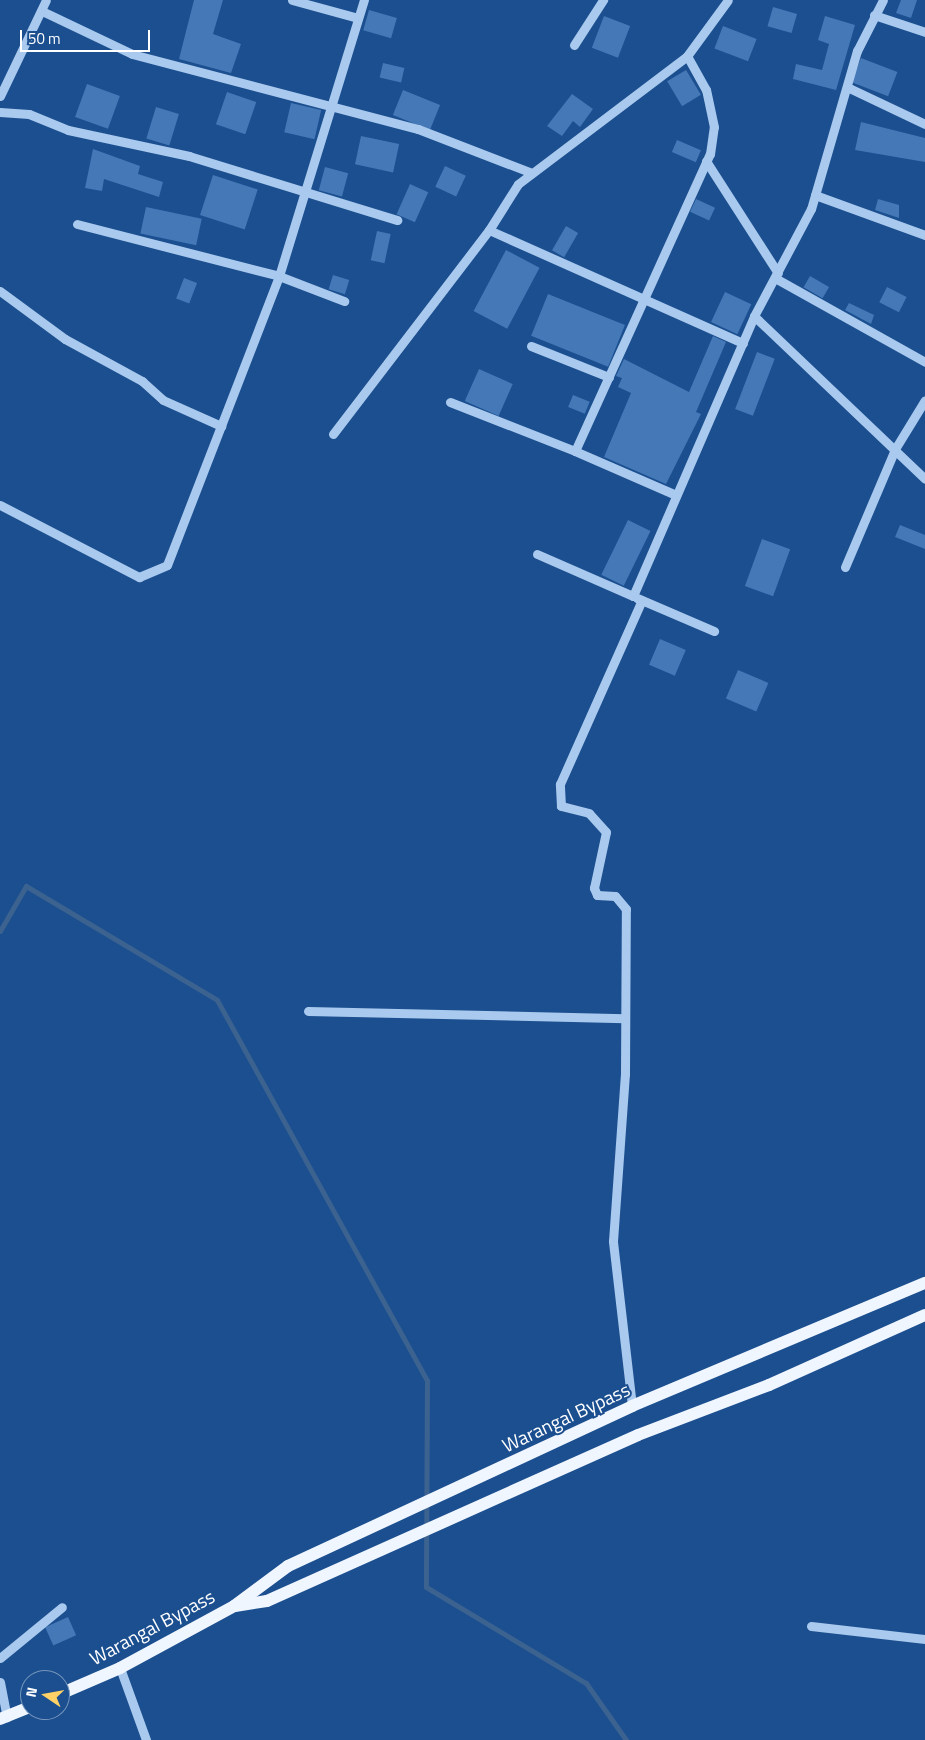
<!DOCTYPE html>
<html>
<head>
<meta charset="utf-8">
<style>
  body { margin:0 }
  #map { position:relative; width:925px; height:1740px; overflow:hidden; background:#1b4f8f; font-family:"Titillium Web",sans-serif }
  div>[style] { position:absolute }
  .stream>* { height:5px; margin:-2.5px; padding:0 2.5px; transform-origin:2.5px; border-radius:2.5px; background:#3c6290 }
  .building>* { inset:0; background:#4478b7; transform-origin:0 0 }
  .minor>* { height:9px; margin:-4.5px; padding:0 4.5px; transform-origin:4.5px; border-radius:4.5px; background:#a9c9ee }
  .major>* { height:12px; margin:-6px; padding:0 6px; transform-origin:6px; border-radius:6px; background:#f0f6ff }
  span { translate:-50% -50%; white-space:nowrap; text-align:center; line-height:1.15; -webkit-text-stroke:4px #1b4f8f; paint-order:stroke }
  .street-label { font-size:19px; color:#fff }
  .north { position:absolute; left:20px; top:1670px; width:50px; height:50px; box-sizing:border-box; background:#1b4f8f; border:1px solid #7695bc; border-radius:50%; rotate:282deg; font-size:14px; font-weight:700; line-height:20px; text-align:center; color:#fff }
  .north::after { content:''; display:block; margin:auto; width:18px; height:22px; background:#ffd166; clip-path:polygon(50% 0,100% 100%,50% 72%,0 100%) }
  .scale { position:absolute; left:20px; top:30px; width:130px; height:22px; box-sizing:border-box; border:2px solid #fff; border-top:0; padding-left:6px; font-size:15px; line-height:18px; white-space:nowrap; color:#fff; -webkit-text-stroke:4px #1b4f8f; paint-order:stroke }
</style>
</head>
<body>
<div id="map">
  <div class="stream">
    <div style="left:0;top:931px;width:52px;rotate:-60deg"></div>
    <div style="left:26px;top:886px;width:222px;rotate:30.8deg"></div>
    <div style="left:217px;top:1000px;width:434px;rotate:61.1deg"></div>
    <div style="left:427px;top:1380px;width:207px;rotate:90.3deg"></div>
    <div style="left:426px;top:1587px;width:187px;rotate:31deg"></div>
    <div style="left:586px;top:1683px;width:70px;rotate:54.9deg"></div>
  </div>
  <div class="building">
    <div style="clip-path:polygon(194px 0,223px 0,213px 34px,241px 44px,231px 73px,179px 59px)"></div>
    <div style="clip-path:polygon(901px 0,917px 0,911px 18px,896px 13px)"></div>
    <div style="left:773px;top:7px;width:25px;height:20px;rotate:16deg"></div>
    <div style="left:369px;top:10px;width:29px;height:21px;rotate:16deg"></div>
    <div style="left:604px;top:16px;width:28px;height:34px;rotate:21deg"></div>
    <div style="clip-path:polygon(825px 16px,855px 25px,836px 90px,793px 79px,796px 64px,822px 70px,829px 44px,818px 40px)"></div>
    <div style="left:723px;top:26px;width:36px;height:24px;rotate:21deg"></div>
    <div style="left:861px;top:58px;width:39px;height:26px;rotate:21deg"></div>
    <div style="left:383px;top:63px;width:22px;height:15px;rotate:13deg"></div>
    <div style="left:686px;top:70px;width:29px;height:22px;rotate:59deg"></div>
    <div style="left:87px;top:84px;width:35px;height:35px;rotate:20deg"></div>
    <div style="left:403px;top:90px;width:40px;height:27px;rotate:22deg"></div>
    <div style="left:227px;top:92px;width:31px;height:34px;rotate:19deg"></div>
    <div style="clip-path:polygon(572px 94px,593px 109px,580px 127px,573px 121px,562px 136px,547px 126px)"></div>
    <div style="left:291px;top:103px;width:31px;height:30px;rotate:13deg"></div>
    <div style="left:156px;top:107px;width:24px;height:33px;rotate:17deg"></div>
    <div style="clip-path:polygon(861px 122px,925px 138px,925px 162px,855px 150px)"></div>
    <div style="left:361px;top:136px;width:39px;height:29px;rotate:12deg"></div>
    <div style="left:677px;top:140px;width:26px;height:13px;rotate:23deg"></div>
    <div style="clip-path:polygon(93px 149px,140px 166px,138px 174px,163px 182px,159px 197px,104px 179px,102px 191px,85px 188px)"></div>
    <div style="left:445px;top:166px;width:23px;height:23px;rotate:25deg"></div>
    <div style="left:325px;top:167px;width:24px;height:24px;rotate:15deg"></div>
    <div style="left:213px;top:175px;width:47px;height:42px;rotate:18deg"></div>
    <div style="left:410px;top:184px;width:20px;height:33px;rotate:24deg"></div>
    <div style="left:696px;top:199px;width:21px;height:14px;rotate:25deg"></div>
    <div style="clip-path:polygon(878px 199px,899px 205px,899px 218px,875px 210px)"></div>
    <div style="left:146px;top:207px;width:57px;height:27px;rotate:12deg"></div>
    <div style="left:566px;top:226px;width:14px;height:28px;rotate:30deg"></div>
    <div style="left:377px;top:231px;width:14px;height:30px;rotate:12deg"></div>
    <div style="left:506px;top:250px;width:38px;height:69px;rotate:28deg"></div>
    <div style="left:333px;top:275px;width:17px;height:15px;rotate:17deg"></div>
    <div style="left:810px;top:276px;width:22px;height:13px;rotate:30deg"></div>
    <div style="left:184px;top:278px;width:14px;height:22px;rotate:21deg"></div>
    <div style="left:887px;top:287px;width:22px;height:17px;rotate:27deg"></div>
    <div style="left:725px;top:292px;width:29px;height:33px;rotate:25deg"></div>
    <div style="left:548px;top:294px;width:83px;height:45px;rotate:22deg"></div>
    <div style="clip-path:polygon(849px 303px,874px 315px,871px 324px,845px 310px)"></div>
    <div style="clip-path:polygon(713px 336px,726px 342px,696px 412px,701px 414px,666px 484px,604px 457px,631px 393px,618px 387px,622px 378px,616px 376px,624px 359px,689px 392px)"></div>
    <div style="left:757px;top:352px;width:19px;height:61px;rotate:21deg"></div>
    <div style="left:479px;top:369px;width:37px;height:35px;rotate:24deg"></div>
    <div style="left:573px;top:395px;width:18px;height:13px;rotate:22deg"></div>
    <div style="left:628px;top:520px;width:25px;height:61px;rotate:26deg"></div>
    <div style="clip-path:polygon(900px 525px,925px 535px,925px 549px,895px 537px)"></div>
    <div style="left:762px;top:539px;width:30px;height:50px;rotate:20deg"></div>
    <div style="left:660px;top:639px;width:28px;height:28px;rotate:23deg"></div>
    <div style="left:738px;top:670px;width:33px;height:31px;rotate:23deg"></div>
    <div style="left:68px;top:1617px;width:20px;height:25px;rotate:66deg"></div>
  </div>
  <div class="minor">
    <div style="left:292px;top:0;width:68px;rotate:15.3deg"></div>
    <div style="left:42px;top:11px;width:100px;rotate:25.5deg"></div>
    <div style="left:132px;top:54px;width:296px;rotate:14.7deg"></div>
    <div style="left:418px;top:129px;width:122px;rotate:21.1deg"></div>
    <div style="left:874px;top:15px;width:54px;rotate:18.4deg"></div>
    <div style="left:574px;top:45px;width:54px;rotate:-57.2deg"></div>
    <div style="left:847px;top:87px;width:86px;rotate:25.4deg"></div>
    <div style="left:0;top:96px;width:106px;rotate:-64.4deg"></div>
    <div style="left:0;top:112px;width:29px;rotate:4deg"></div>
    <div style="left:29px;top:114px;width:42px;rotate:22.3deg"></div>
    <div style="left:68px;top:130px;width:124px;rotate:12.1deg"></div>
    <div style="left:189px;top:156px;width:218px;rotate:17.1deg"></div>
    <div style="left:706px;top:161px;width:133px;rotate:57.3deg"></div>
    <div style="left:815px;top:195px;width:117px;rotate:20deg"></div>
    <div style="left:77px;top:224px;width:209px;rotate:14.4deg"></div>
    <div style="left:279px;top:276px;width:70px;rotate:21deg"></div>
    <div style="left:489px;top:230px;width:278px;rotate:24deg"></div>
    <div style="left:775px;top:278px;width:172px;rotate:29.2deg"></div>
    <div style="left:0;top:291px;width:81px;rotate:36.4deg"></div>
    <div style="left:65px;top:339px;width:88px;rotate:28.6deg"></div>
    <div style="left:142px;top:381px;width:28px;rotate:42deg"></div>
    <div style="left:163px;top:400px;width:64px;rotate:24.1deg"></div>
    <div style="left:754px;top:316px;width:236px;rotate:43.6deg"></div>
    <div style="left:531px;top:346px;width:84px;rotate:21.7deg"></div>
    <div style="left:450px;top:402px;width:134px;rotate:21.4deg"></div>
    <div style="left:333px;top:434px;width:257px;rotate:-52.6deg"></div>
    <div style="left:489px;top:230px;width:54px;rotate:-57.8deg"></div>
    <div style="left:518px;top:184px;width:212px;rotate:-37.1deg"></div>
    <div style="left:687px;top:56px;width:69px;rotate:-53.8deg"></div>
    <div style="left:676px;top:495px;width:110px;rotate:-156.5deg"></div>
    <div style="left:575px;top:451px;width:326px;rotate:-65.6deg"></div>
    <div style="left:710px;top:154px;width:27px;rotate:-82deg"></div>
    <div style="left:714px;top:127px;width:38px;rotate:-102deg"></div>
    <div style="left:706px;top:90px;width:39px;rotate:-119deg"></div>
    <div style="left:0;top:505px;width:157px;rotate:27.4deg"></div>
    <div style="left:139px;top:577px;width:30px;rotate:-23deg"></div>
    <div style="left:167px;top:565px;width:310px;rotate:-68.8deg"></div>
    <div style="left:279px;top:276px;width:289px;rotate:-72.9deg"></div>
    <div style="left:537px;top:554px;width:105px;rotate:23.6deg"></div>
    <div style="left:633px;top:596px;width:305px;rotate:-66.6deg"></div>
    <div style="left:754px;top:316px;width:121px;rotate:-62deg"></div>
    <div style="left:811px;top:209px;width:165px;rotate:-73.8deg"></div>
    <div style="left:857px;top:51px;width:57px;rotate:-63deg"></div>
    <div style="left:845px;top:567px;width:128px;rotate:-67deg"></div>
    <div style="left:895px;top:449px;width:57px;rotate:-58.5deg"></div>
    <div style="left:637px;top:598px;width:84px;rotate:23.2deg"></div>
    <div style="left:308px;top:1011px;width:317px;rotate:1.3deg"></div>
    <div style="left:632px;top:1406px;width:166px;rotate:-96.6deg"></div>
    <div style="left:613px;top:1241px;width:167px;rotate:-85.9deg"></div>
    <div style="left:625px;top:1074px;width:165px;rotate:-89.7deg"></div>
    <div style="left:626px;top:909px;width:17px;rotate:-130deg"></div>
    <div style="left:615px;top:896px;width:18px;rotate:-177deg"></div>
    <div style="left:597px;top:895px;width:8px;rotate:-113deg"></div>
    <div style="left:594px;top:888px;width:57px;rotate:-77.9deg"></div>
    <div style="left:606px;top:832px;width:25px;rotate:-132deg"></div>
    <div style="left:589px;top:813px;width:29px;rotate:-166deg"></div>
    <div style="left:561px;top:806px;width:22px;rotate:-93deg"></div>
    <div style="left:560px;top:784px;width:201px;rotate:-66deg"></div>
    <div style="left:811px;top:1626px;width:115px;rotate:6.5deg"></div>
    <div style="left:0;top:1658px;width:80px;rotate:-39.4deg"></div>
    <div style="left:120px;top:1668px;width:77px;rotate:70.1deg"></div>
    <div style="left:0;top:1682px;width:36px;rotate:79deg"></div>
  </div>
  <div class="major">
    <div style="left:235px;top:1606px;width:32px;rotate:-9deg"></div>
    <div style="left:267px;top:1601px;width:406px;rotate:-24.1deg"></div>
    <div style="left:638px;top:1435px;width:140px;rotate:-20.9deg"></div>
    <div style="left:769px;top:1385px;width:171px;rotate:-24.2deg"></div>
    <div style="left:60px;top:1694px;width:65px;rotate:-23.4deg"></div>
    <div style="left:120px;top:1668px;width:130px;rotate:-28.5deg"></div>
    <div style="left:234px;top:1606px;width:67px;rotate:-36.5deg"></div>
    <div style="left:288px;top:1566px;width:379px;rotate:-24.9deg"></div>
    <div style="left:632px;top:1406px;width:318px;rotate:-22.8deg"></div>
    <div style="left:0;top:1719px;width:32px;rotate:-22deg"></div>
  </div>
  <div class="street-label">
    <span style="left:566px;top:1417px;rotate:-25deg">Warangal Bypass</span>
    <span style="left:152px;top:1627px;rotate:-28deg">Warangal Bypass</span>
  </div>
  <div class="north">N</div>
  <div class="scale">50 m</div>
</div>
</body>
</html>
